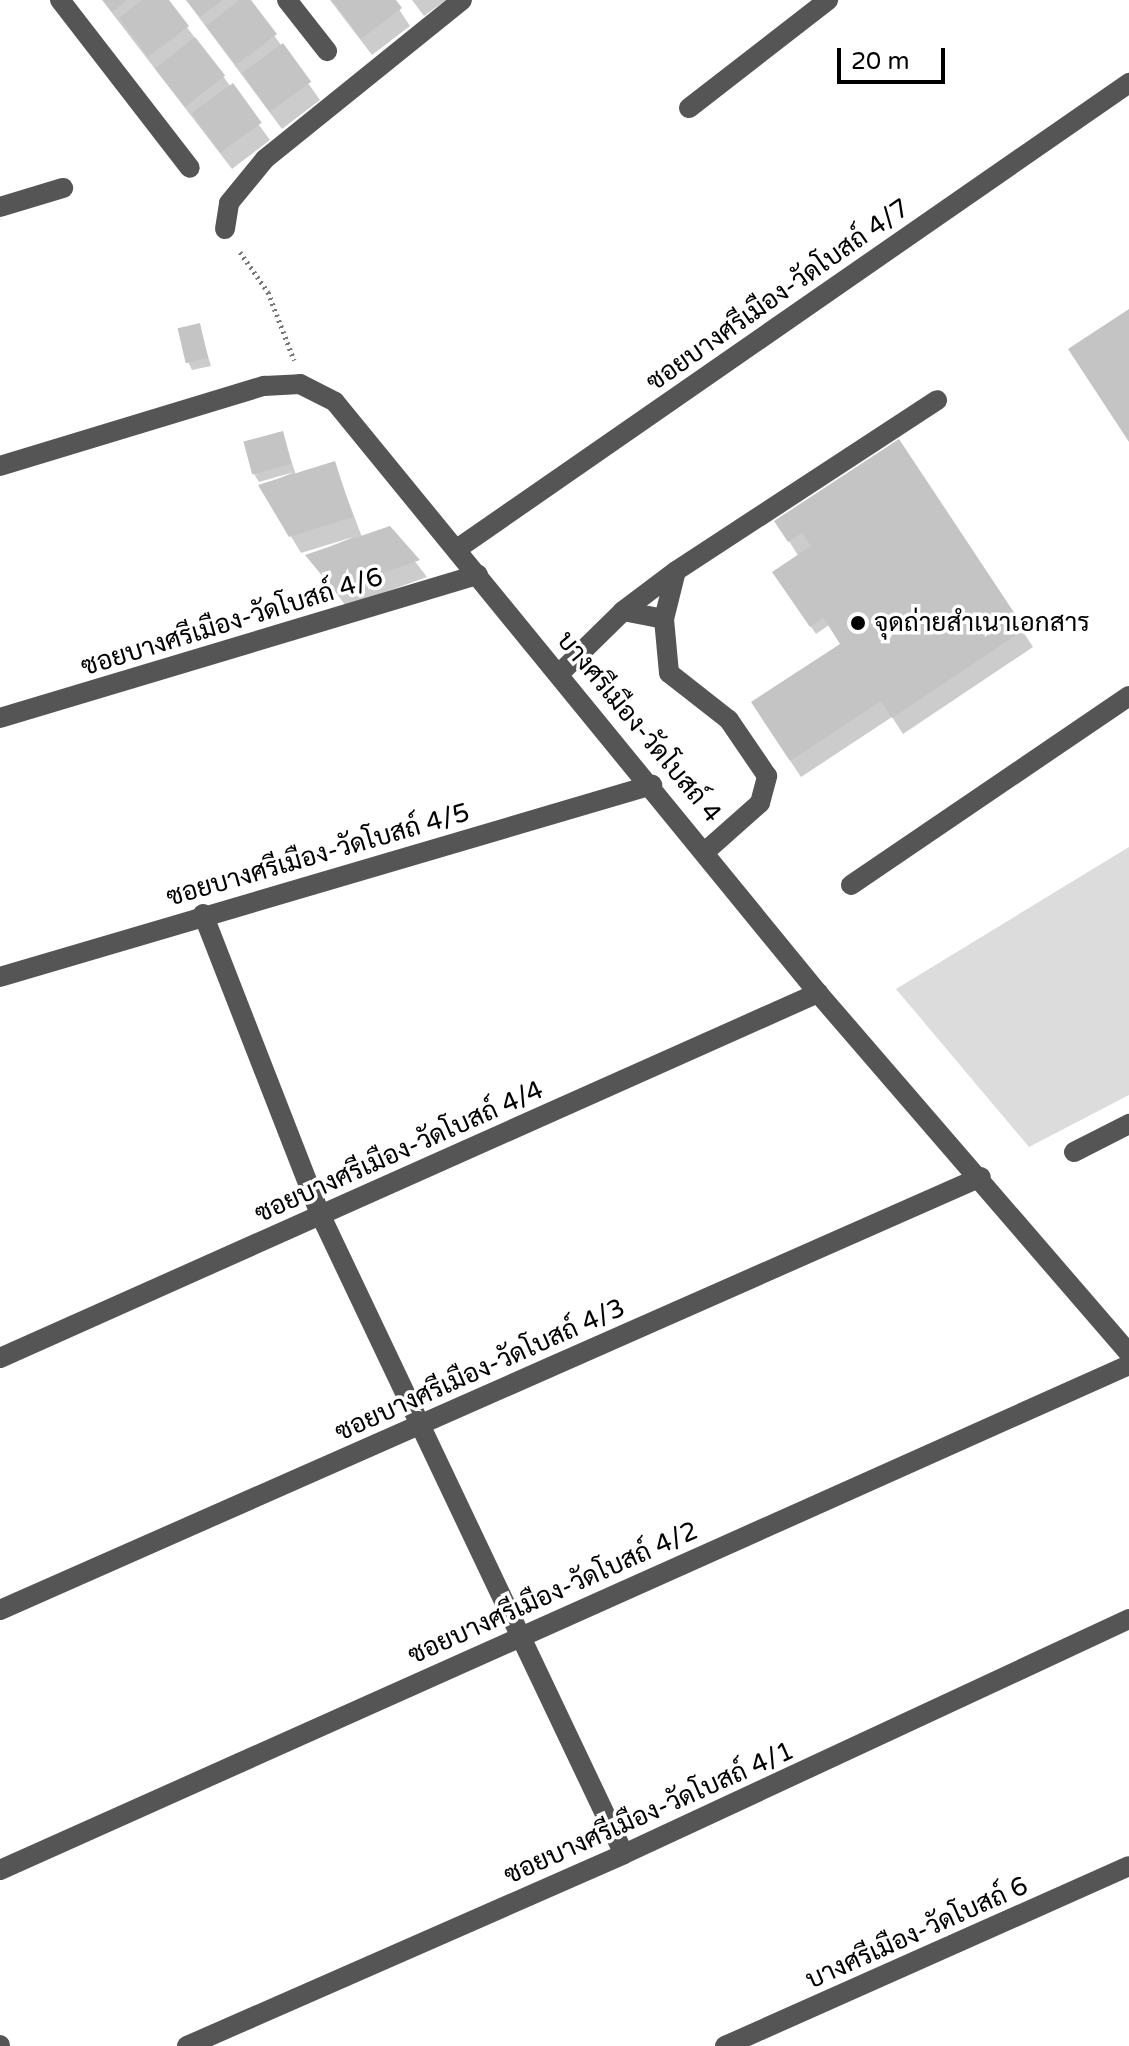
<!DOCTYPE html>
<html>
<head>
<meta charset="utf-8">
<style>
  body { margin:0 }
  #map { position:relative; width:1129px; height:2046px; overflow:hidden; background:#fff; font-family:"Varela Round",Sarabun,sans-serif }
  div>[style] { position:absolute }
  .green>* { inset:0; background:#dcdcdc }
  .shadow>* { inset:0; background:#0003 }
  .building>* { inset:0; background:#c4c4c4; transform-origin:0 0 }
  .path>* { height:5px; margin-top:-2.5px; transform-origin:0; background:repeating-linear-gradient(90deg,#777 0 2px,transparent 0 6px) }
  .minor>* { height:20px; margin:-10px; padding:0 10px; transform-origin:10px; border-radius:10px; background:#555 }
  .dots>* { width:22px; height:22px; translate:-50% -50%; box-sizing:border-box; border:4px solid #fff; border-radius:50% }
  span { translate:-50% -50%; white-space:nowrap; text-align:center; line-height:1.15; -webkit-text-stroke:7px #fff; paint-order:stroke }
  .street-label { font-size:26px; color:#000 }
  .poi-label { font-size:26px; color:#000 }
  .left { translate:0 -50%; text-align:left }
  .scale { position:absolute; left:837px; top:48px; width:108px; height:36px; box-sizing:border-box; border:4px solid #000; border-top:0; padding-left:10px; font-size:24px; line-height:28px; white-space:nowrap; color:#000; -webkit-text-stroke:6px #fff; paint-order:stroke }
</style>
</head>
<body>
<div id="map">
  <div class="green">
    <div style="clip-path:polygon(1129px 847px,1129px 1095px,1029px 1147px,896px 989px)"></div>
  </div>
  <div class="shadow">
    <div style="clip-path:polygon(102px 0,167px 0,270px 140px,232px 169px)"></div>
    <div style="clip-path:polygon(186px 0,249px 0,320px 100px,282px 129px)"></div>
    <div style="clip-path:polygon(330px 0,393px 0,410px 26px,372px 55px)"></div>
    <div style="clip-path:polygon(412px 0,446px 0,424px 16px)"></div>
    <div style="clip-path:polygon(199px 326px,211px 366px,192px 370px,188px 362px)"></div>
    <div style="clip-path:polygon(282px 433px,296px 475px,334px 463px,362px 537px,389px 528px,427px 577px,346px 606px,308px 556px,353px 537px,301px 553px,261px 486px,294px 472px,259px 482px,254px 474px)"></div>
    <div style="clip-path:polygon(899px 442px,1033px 647px,903px 734px,892px 717px,801px 777px,763px 720px,842px 645px,829px 625px,816px 634px,779px 580px,799px 557px,787px 538px)"></div>
  </div>
  <div class="building">
    <div style="clip-path:polygon(103px 0,128px 0,112px 12px)"></div>
    <div style="clip-path:polygon(142px 0,169px 0,189px 26px,148px 57px,119px 18px)"></div>
    <div style="clip-path:polygon(186px 0,223px 0,200px 17px)"></div>
    <div style="clip-path:polygon(240px 0,251px 0,277px 34px,236px 65px,206px 26px)"></div>
    <div style="clip-path:polygon(332px 0,396px 0,402px 8px,361px 39px)"></div>
    <div style="left:195px;top:37px;width:49px;height:51px;rotate:52deg"></div>
    <div style="left:283px;top:43px;width:48px;height:51px;rotate:54deg"></div>
    <div style="left:233px;top:83px;width:49px;height:51px;rotate:54deg"></div>
    <div style="clip-path:polygon(1129px 309px,1129px 442px,1068px 349px)"></div>
    <div style="left:200px;top:323px;width:36px;height:23px;rotate:77deg"></div>
    <div style="left:283px;top:431px;width:34px;height:41px;rotate:75deg"></div>
    <div style="clip-path:polygon(899px 439px,1025px 629px,892px 718px,881px 701px,790px 761px,751px 702px,840px 644px,823px 617px,810px 627px,772px 572px,811px 546px,802px 533px,788px 542px,774px 521px)"></div>
    <div style="clip-path:polygon(335px 461px,353px 517px,289px 537px,258px 485px)"></div>
    <div style="clip-path:polygon(390px 526px,420px 560px,334px 590px,305px 555px)"></div>
  </div>
  <div class="path">
    <div style="left:240px;top:252px;width:49px;rotate:55deg"></div>
    <div style="left:268px;top:292px;width:73px;rotate:69.1deg"></div>
  </div>
  <div class="minor">
    <div style="left:60px;top:0;width:212px;rotate:52.3deg"></div>
    <div style="left:287px;top:0;width:65px;rotate:51.9deg"></div>
    <div style="left:689px;top:108px;width:176px;rotate:-37.8deg"></div>
    <div style="left:0;top:207px;width:66px;rotate:-16.8deg"></div>
    <div style="left:225px;top:229px;width:26px;rotate:-81deg"></div>
    <div style="left:229px;top:203px;width:57px;rotate:-50.7deg"></div>
    <div style="left:265px;top:159px;width:253px;rotate:-38.9deg"></div>
    <div style="left:0;top:466px;width:276px;rotate:-16.9deg"></div>
    <div style="left:264px;top:386px;width:36px;rotate:-3deg"></div>
    <div style="left:300px;top:384px;width:39px;rotate:27deg"></div>
    <div style="left:335px;top:402px;width:763px;rotate:50.74deg"></div>
    <div style="left:818px;top:993px;width:476px;rotate:49.2deg"></div>
    <div style="left:457px;top:549px;width:818px;rotate:-34.74deg"></div>
    <div style="left:623px;top:611px;width:66px;rotate:-37deg"></div>
    <div style="left:560px;top:673px;width:88px;rotate:-44.5deg"></div>
    <div style="left:623px;top:611px;width:42px;rotate:11deg"></div>
    <div style="left:0;top:718px;width:499px;rotate:-16.7deg"></div>
    <div style="left:707px;top:850px;width:71px;rotate:-41.6deg"></div>
    <div style="left:760px;top:803px;width:28px;rotate:-75deg"></div>
    <div style="left:767px;top:776px;width:68px;rotate:-124.2deg"></div>
    <div style="left:729px;top:720px;width:76px;rotate:-141.9deg"></div>
    <div style="left:669px;top:673px;width:54px;rotate:-95.3deg"></div>
    <div style="left:664px;top:619px;width:49px;rotate:-76deg"></div>
    <div style="left:676px;top:571px;width:312px;rotate:-33.2deg"></div>
    <div style="left:851px;top:885px;width:336px;rotate:-34.2deg"></div>
    <div style="left:203px;top:914px;width:324px;rotate:68.7deg"></div>
    <div style="left:321px;top:1216px;width:706px;rotate:64.6deg"></div>
    <div style="left:0;top:977px;width:680px;rotate:-16.41deg"></div>
    <div style="left:1074px;top:1152px;width:62px;rotate:-27deg"></div>
    <div style="left:0;top:1358px;width:896px;rotate:-24.05deg"></div>
    <div style="left:0;top:1610px;width:1072px;rotate:-23.82deg"></div>
    <div style="left:0;top:1870px;width:1237px;rotate:-24.1deg"></div>
    <div style="left:0;top:2045px;width:1px;rotate:90deg"></div>
    <div style="left:187px;top:2046px;width:477px;rotate:-23.7deg"></div>
    <div style="left:624px;top:1854px;width:557px;rotate:-24.95deg"></div>
    <div style="left:725px;top:2046px;width:442px;rotate:-24deg"></div>
  </div>
  <div class="dots">
    <div style="left:858px;top:623px;background:#000"></div>
  </div>
  <div class="street-label">
    <span style="left:778px;top:295px;rotate:-35deg">ซอยบางศรีเมือง-วัดโบสถ์ 4/7</span>
    <span style="left:232px;top:622px;rotate:-17deg">ซอยบางศรีเมือง-วัดโบสถ์ 4/6</span>
    <span style="left:639px;top:727px;rotate:50deg">บางศรีเมือง-วัดโบสถ์ 4</span>
    <span style="left:318px;top:855px;rotate:-16deg">ซอยบางศรีเมือง-วัดโบสถ์ 4/5</span>
    <span style="left:399px;top:1152px;rotate:-24deg">ซอยบางศรีเมือง-วัดโบสถ์ 4/4</span>
    <span style="left:480px;top:1370px;rotate:-24deg">ซอยบางศรีเมือง-วัดโบสถ์ 4/3</span>
    <span style="left:553px;top:1593px;rotate:-24deg">ซอยบางศรีเมือง-วัดโบสถ์ 4/2</span>
    <span style="left:649px;top:1813px;rotate:-24deg">ซอยบางศรีเมือง-วัดโบสถ์ 4/1</span>
    <span style="left:917px;top:1933px;rotate:-24deg">บางศรีเมือง-วัดโบสถ์ 6</span>
  </div>
  <div class="poi-label">
    <span class="left" style="left:874px;top:623px">จุดถ่ายสำเนาเอกสาร</span>
  </div>
  <div class="scale">20 m</div>
</div>
</body>
</html>
